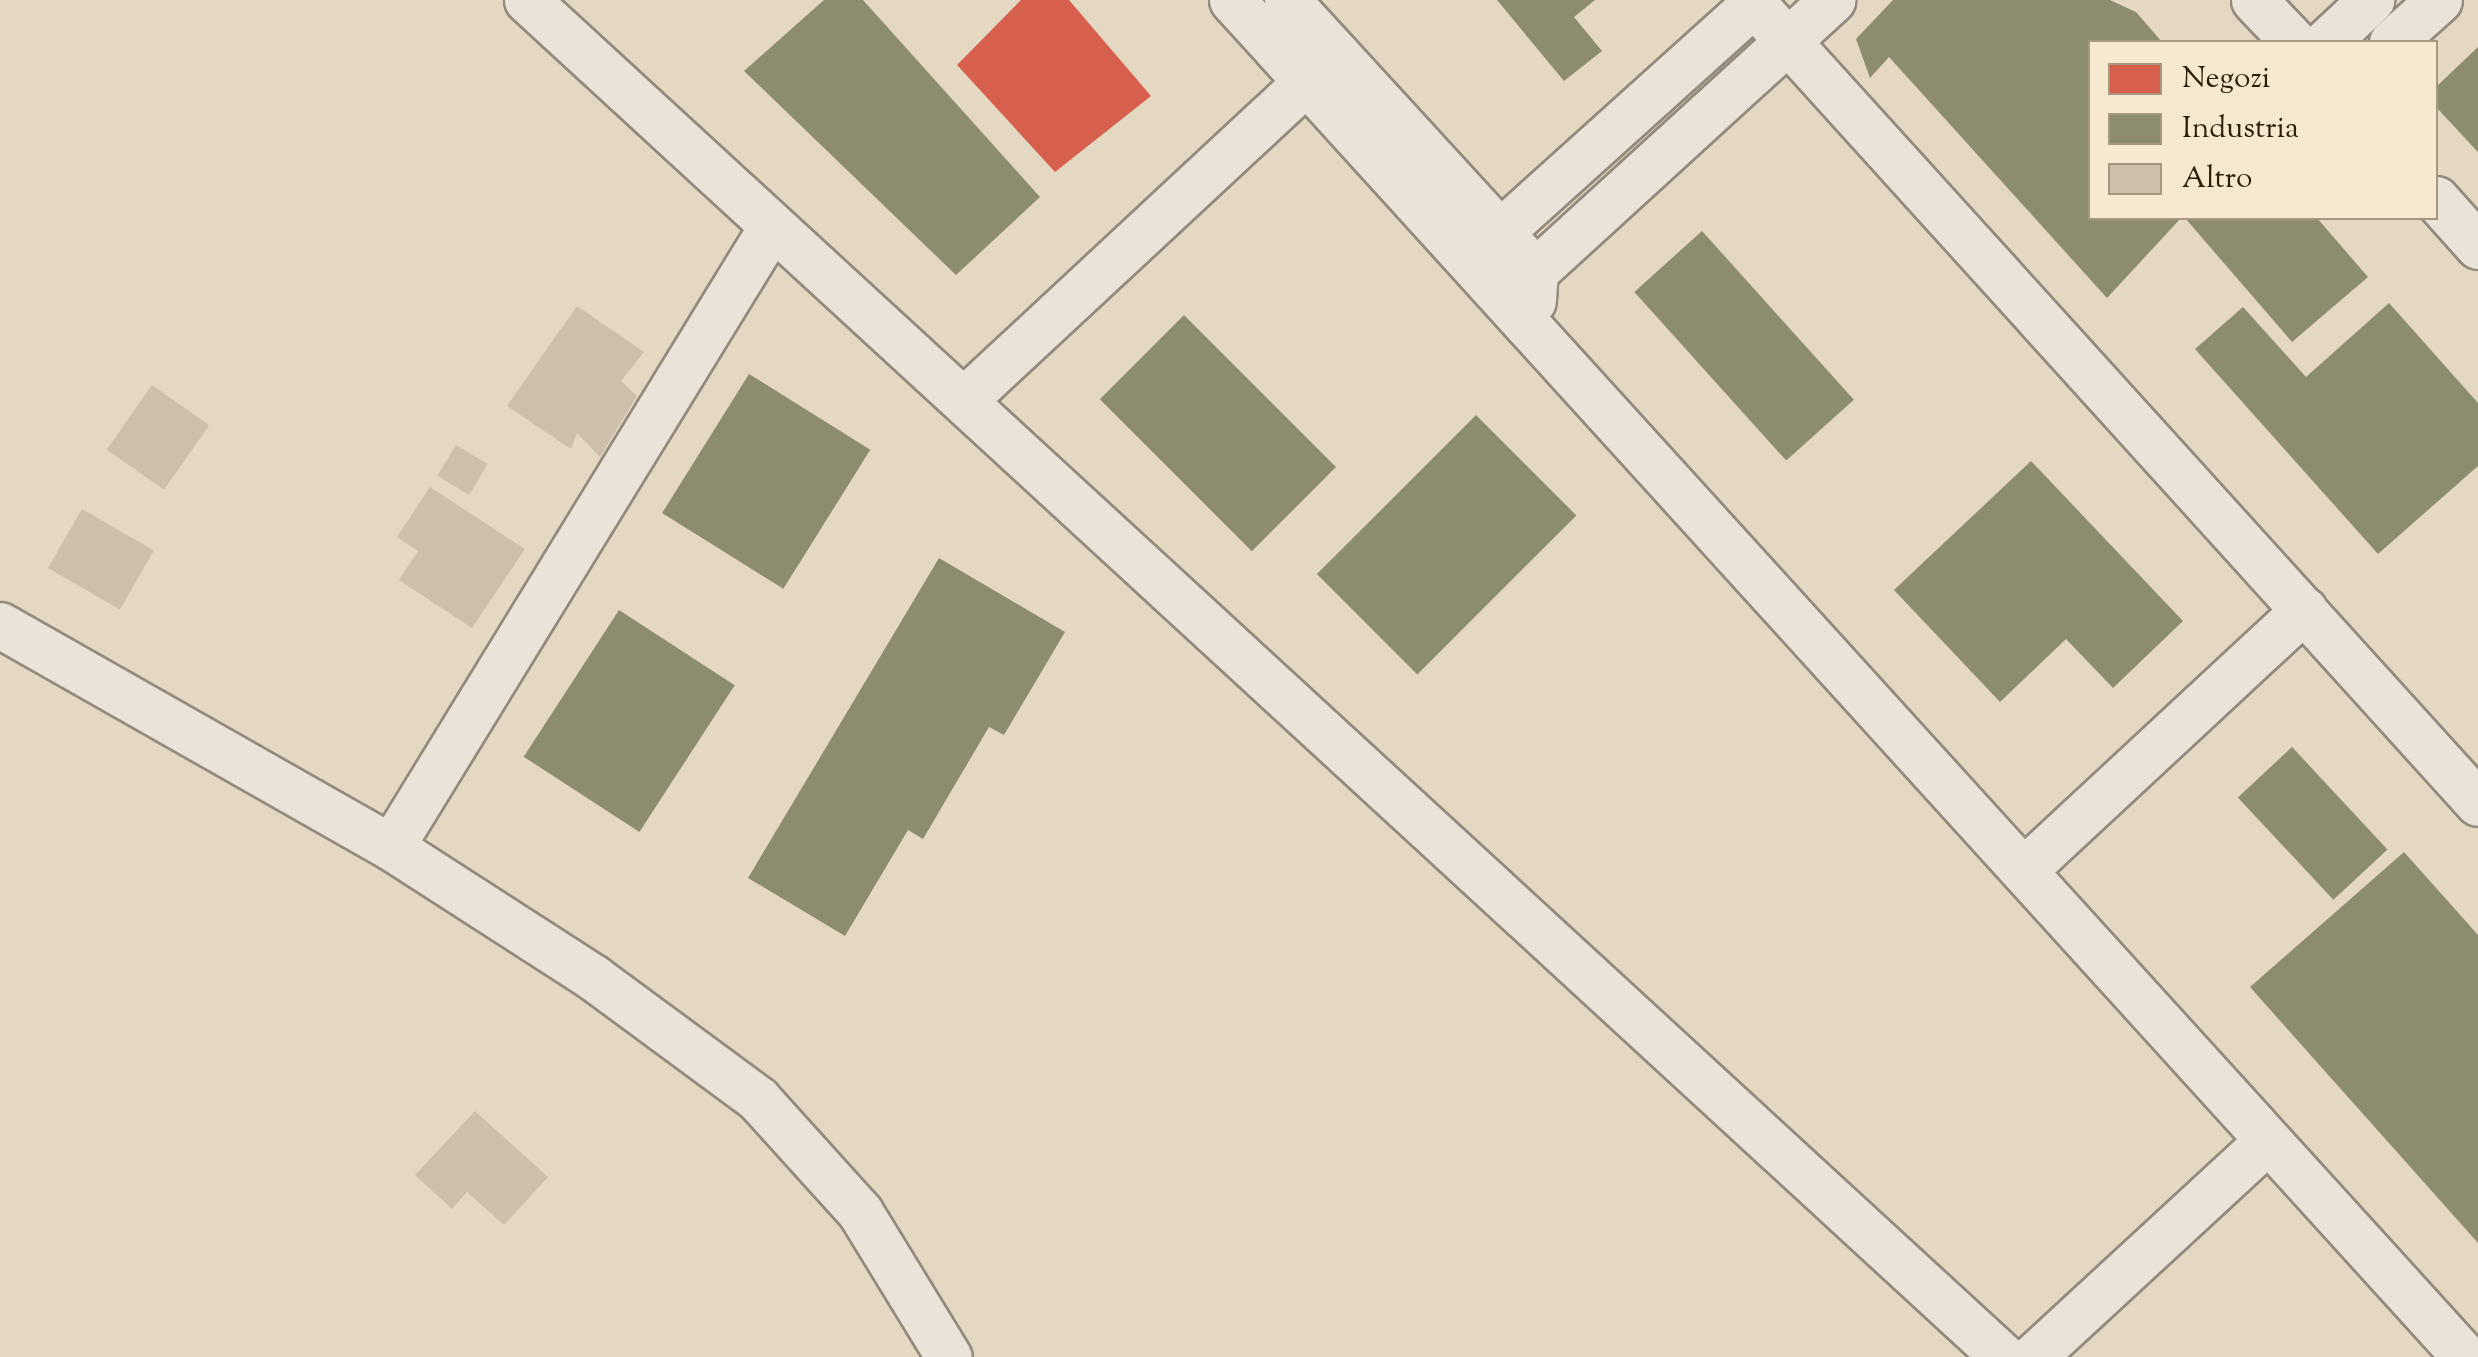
<!DOCTYPE html>
<html>
<head>
<meta charset="utf-8">
<style>
  body { margin:0 }
  #map { position:relative; width:2478px; height:1357px; overflow:hidden; background:#e4d8c3; font-family:"Sorts Mill Goudy",serif }
  div>[style] { position:absolute }
  .shops>* { inset:0; background:#d6604d }
  .industry>* { inset:0; background:#8c8c6e; transform-origin:0 0 }
  .building>* { inset:0; background:#cebfad; transform-origin:0 0 }
  .roads { filter:drop-shadow(2px 0 #938a7d) drop-shadow(-2px 0 #938a7d) drop-shadow(0 2px #938a7d) drop-shadow(0 -2px #938a7d) }
  .minor>* { height:45px; margin:-22.5px; padding:0 22.5px; transform-origin:22.5px; border-radius:22.5px; background:#e9e3d9 }
  span { translate:-50% -50%; white-space:nowrap; text-align:center; line-height:1.15; -webkit-text-stroke:10px #f7e8d0; paint-order:stroke }
  .legend { position:absolute; left:2088px; top:40px; width:350px; height:180px; box-sizing:border-box; background:#f7e8d0; border:2px solid #a69781; margin:0; padding:12px 18px; list-style:none; font-size:30px; color:#2d1e0b }
  .legend li { display:flex; align-items:center; gap:20px; height:50px }
  .legend b { width:50px; border:2px solid #a69781 }
</style>
</head>
<body>
<div id="map">
  <div class="shops">
    <div style="clip-path:polygon(1021px 0,1069px 0,1151px 96px,1055px 172px,957px 65px)"></div>
  </div>
  <div class="industry">
    <div style="clip-path:polygon(824px 0,863px 0,1040px 197px,956px 275px,744px 71px)"></div>
    <div style="clip-path:polygon(1497px 0,1595px 0,1574px 17px,1602px 51px,1564px 81px)"></div>
    <div style="clip-path:polygon(1893px 0,2110px 0,2136px 12px,2162px 42px,2090px 42px,2090px 218px,2181px 218px,2107px 298px,1889px 57px,1870px 78px,1856px 39px)"></div>
    <div style="clip-path:polygon(2478px 47px,2478px 152px,2436px 107px,2436px 87px)"></div>
    <div style="clip-path:polygon(2185px 218px,2317px 218px,2368px 277px,2292px 342px)"></div>
    <div style="left:1702px;top:231px;width:227px;height:91px;rotate:48deg"></div>
    <div style="clip-path:polygon(2389px 303px,2478px 403px,2478px 466px,2378px 554px,2195px 349px,2243px 307px,2306px 377px)"></div>
    <div style="left:1184px;top:315px;width:215px;height:119px;rotate:45deg"></div>
    <div style="left:749px;top:374px;width:143px;height:164px;rotate:32deg"></div>
    <div style="left:1476px;top:415px;width:142px;height:225px;rotate:45deg"></div>
    <div style="clip-path:polygon(2031px 461px,2183px 621px,2113px 688px,2066px 639px,2000px 702px,1894px 590px)"></div>
    <div style="clip-path:polygon(939px 558px,1065px 632px,1004px 735px,989px 727px,923px 839px,908px 830px,845px 936px,748px 878px)"></div>
    <div style="left:619px;top:610px;width:138px;height:175px;rotate:33deg"></div>
    <div style="left:2292px;top:747px;width:140px;height:74px;rotate:47deg"></div>
    <div style="clip-path:polygon(2404px 852px,2478px 935px,2478px 1243px,2250px 987px)"></div>
  </div>
  <div class="building">
    <div style="clip-path:polygon(577px 306px,644px 352px,621px 381px,637px 396px,600px 457px,577px 433px,571px 449px,507px 406px)"></div>
    <div style="left:152px;top:385px;width:70px;height:79px;rotate:35deg"></div>
    <div style="left:456px;top:445px;width:37px;height:36px;rotate:31deg"></div>
    <div style="clip-path:polygon(430px 487px,525px 549px,472px 628px,399px 580px,418px 551px,397px 537px)"></div>
    <div style="left:82px;top:509px;width:83px;height:68px;rotate:30deg"></div>
    <div style="clip-path:polygon(475px 1111px,548px 1177px,504px 1225px,467px 1192px,452px 1209px,415px 1175px)"></div>
  </div>
  <div class="roads">
    <div class="minor">
      <div style="left:527px;top:0;width:2005px;rotate:42.59deg"></div>
      <div style="left:1232px;top:0;width:1834px;rotate:47.74deg"></div>
      <div style="left:1287px;top:0;width:367px;rotate:47.5deg"></div>
      <div style="left:1535px;top:271px;width:30px;rotate:94deg"></div>
      <div style="left:2254px;top:0;width:58px;rotate:46.4deg"></div>
      <div style="left:1754px;top:4px;width:1078px;rotate:47.82deg"></div>
      <div style="left:2326px;top:42px;width:62px;rotate:-43deg"></div>
      <div style="left:2392px;top:42px;width:63px;rotate:-41.8deg"></div>
      <div style="left:2436px;top:199px;width:63px;rotate:48.2deg"></div>
      <div style="left:1477px;top:253px;width:378px;rotate:-42deg"></div>
      <div style="left:1506px;top:298px;width:442px;rotate:-42.4deg"></div>
      <div style="left:965px;top:399px;width:507px;rotate:-42.92deg"></div>
      <div style="left:0;top:625px;width:450px;rotate:29.6deg"></div>
      <div style="left:391px;top:847px;width:242px;rotate:32.8deg"></div>
      <div style="left:594px;top:978px;width:204px;rotate:36.4deg"></div>
      <div style="left:758px;top:1099px;width:152px;rotate:47.9deg"></div>
      <div style="left:860px;top:1212px;width:170px;rotate:58.5deg"></div>
      <div style="left:391px;top:847px;width:729px;rotate:-58.47deg"></div>
      <div style="left:2025px;top:869px;width:381px;rotate:-42.9deg"></div>
      <div style="left:2033px;top:1357px;width:317px;rotate:-42.7deg"></div>
    </div>
  </div>
  <ul class="legend">
  <li><b style="height:28px;background:#d6604d"></b>Negozi</li>
  <li><b style="height:28px;background:#8c8c6e"></b>Industria</li>
  <li><b style="height:28px;background:#cebfad"></b>Altro</li>
  </ul>
</div>
</body>
</html>
